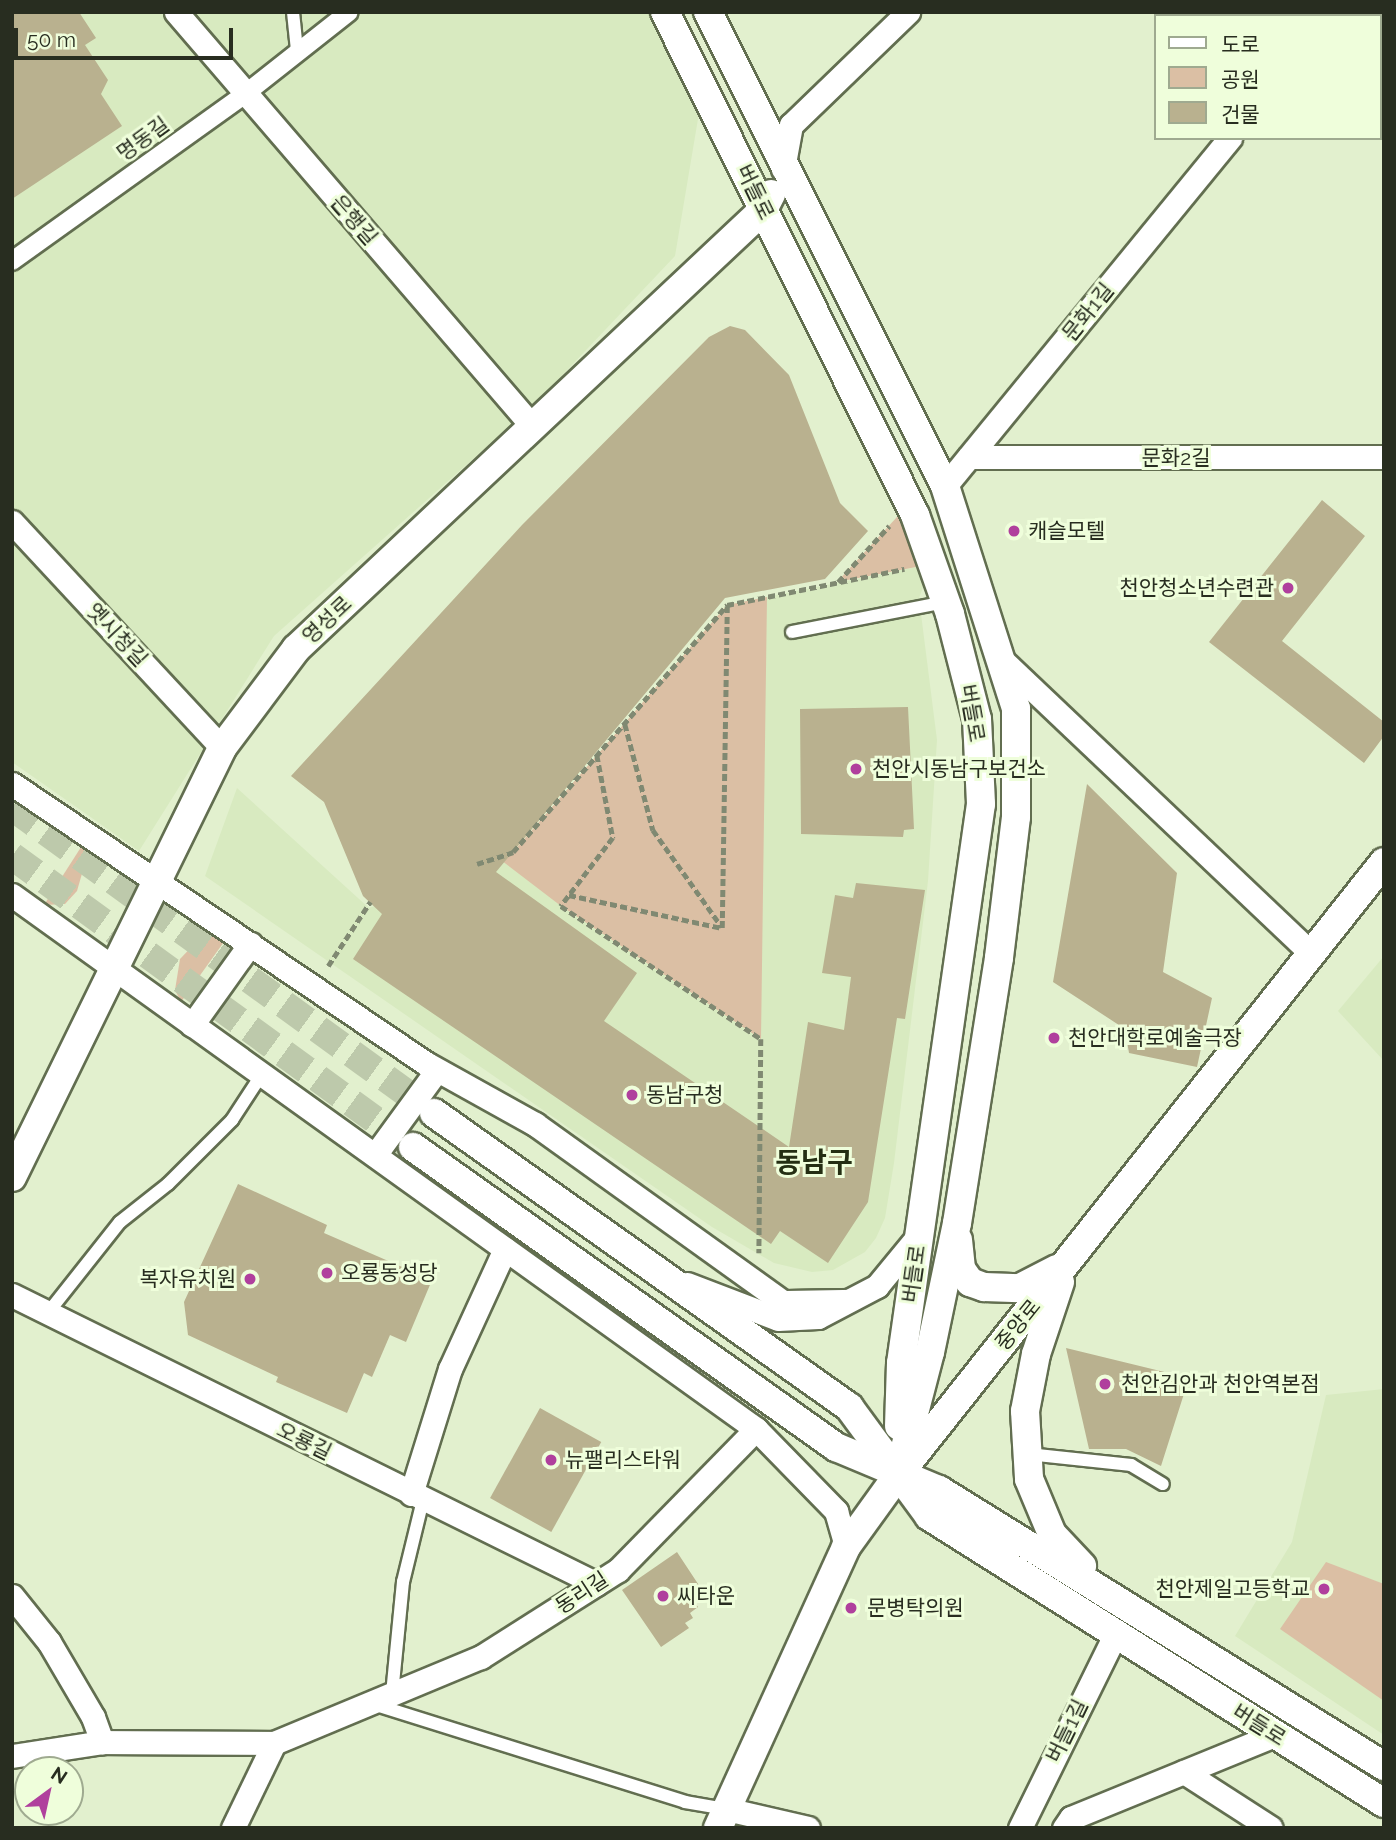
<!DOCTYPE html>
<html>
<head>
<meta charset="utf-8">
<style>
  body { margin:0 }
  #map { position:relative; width:1396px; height:1840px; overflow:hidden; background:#e2f0ce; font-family:Raleway,"Noto Sans KR",sans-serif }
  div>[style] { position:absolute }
  .built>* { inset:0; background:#d8eac0 }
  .green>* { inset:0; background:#dbbfa4 }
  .building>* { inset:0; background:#b9b18f; transform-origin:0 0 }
  .tertiary-tunnel>* { height:28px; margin-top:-14px; transform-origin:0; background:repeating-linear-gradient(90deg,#bdc9ab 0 28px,transparent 0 42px) }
  .path>* { height:4.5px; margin-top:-2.25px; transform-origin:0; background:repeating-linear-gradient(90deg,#808972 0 7px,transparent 0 10.5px) }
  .roads { filter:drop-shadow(2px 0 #626e50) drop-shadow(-2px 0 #626e50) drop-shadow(0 2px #626e50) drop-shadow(0 -2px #626e50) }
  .service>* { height:12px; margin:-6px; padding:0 6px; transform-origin:6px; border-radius:6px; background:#fff }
  .pedestrian>* { height:18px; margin:-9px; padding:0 9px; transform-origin:9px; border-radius:9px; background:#fff }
  .minor>* { height:23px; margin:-11.5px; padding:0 11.5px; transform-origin:11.5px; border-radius:11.5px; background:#fff }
  .tertiary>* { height:28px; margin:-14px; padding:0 14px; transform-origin:14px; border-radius:14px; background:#fff }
  .dots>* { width:19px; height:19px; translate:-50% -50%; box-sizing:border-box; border:4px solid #effedb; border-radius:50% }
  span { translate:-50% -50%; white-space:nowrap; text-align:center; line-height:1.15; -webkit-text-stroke:6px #effedb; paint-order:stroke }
  .street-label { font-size:21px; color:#282d20 }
  .poi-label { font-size:21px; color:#282d20 }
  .left { translate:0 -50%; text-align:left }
  .right { translate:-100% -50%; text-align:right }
  .district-label { font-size:28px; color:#242e13; font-weight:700 }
  .frame { position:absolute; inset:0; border:14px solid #282d20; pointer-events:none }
  .legend { position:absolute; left:1154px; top:14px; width:228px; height:126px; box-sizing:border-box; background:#effedb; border:2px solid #9faa90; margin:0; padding:9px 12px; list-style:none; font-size:21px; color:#282d20 }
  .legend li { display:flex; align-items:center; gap:14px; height:35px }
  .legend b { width:35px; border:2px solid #9faa90 }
  .north { position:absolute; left:14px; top:1756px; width:70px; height:70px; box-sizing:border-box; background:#effedb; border:2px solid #9faa90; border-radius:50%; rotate:33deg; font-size:19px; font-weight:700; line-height:28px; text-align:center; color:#282d20 }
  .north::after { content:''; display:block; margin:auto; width:24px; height:32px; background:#b0409d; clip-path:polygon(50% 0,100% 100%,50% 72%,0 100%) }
  .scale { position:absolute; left:14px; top:28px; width:219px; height:32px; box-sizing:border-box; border:4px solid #282d20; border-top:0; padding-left:9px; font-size:21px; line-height:24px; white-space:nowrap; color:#282d20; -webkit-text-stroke:5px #effedb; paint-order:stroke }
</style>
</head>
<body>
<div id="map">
  <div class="built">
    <div style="clip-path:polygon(12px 12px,652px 12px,699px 113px,675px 256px,536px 403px,274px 636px,139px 851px,12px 762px)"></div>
    <div style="clip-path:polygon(932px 564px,919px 598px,937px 740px,928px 881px,894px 1163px,885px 1218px,876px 1238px,865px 1252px,833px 1270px,812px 1272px,774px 1263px,712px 1227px,205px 876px,237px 788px,369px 908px,516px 856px,727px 605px)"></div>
    <div style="clip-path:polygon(1384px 956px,1384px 1061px,1338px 1011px)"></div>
    <div style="clip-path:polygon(1384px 1389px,1384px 1735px,1235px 1636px,1292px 1542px,1326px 1395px)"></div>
  </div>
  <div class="green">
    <div style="clip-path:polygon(909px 504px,932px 564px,837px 582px)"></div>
    <div style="clip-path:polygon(767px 597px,761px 1039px,561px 906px,497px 857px,513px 852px,727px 605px)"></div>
    <div style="clip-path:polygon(83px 844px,87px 856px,77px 891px,65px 904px,44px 905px)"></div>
    <div style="clip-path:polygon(221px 935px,226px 939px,181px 1002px,175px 990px,180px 959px,201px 937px)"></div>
    <div style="clip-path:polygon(1326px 1562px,1384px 1584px,1384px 1701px,1280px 1629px)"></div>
  </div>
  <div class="building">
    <div style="clip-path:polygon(12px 12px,79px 12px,96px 38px,85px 45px,108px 80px,101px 94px,122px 126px,12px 199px)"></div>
    <div style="clip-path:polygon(730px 326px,745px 330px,789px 375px,840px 503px,868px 531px,825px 579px,725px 598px,496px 872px,637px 973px,604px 1021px,789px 1147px,808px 1022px,844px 1030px,851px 977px,822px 973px,835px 895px,853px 898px,856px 883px,925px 890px,905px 1019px,897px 1018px,868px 1202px,828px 1263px,780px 1231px,771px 1244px,353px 959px,382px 914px,363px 896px,324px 802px,291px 776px,522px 525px,709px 337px)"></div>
    <div style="clip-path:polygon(1322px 500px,1365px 536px,1282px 641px,1384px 722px,1384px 736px,1364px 763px,1209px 642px)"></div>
    <div style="clip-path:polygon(908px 707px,914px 829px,904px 830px,903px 837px,801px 834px,800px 709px)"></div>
    <div style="clip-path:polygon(1087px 784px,1177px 873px,1163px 972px,1212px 998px,1197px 1067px,1129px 1053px,1125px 1029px,1053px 982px)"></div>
    <div style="clip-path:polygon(238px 1184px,327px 1225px,324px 1233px,432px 1280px,406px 1342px,390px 1335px,372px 1377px,364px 1373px,347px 1413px,276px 1382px,278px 1377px,188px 1335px,184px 1302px)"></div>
    <div style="clip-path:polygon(1066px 1348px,1189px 1378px,1161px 1466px,1126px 1449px,1089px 1449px)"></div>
    <div style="left:540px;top:1408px;width:70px;height:103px;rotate:29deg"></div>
    <div style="clip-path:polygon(677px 1552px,704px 1593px,693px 1600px,698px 1607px,690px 1613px,693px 1618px,685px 1623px,689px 1628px,661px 1647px,622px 1590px)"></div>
  </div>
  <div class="tertiary-tunnel">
    <div style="left:12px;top:807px;width:521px;rotate:35.95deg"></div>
    <div style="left:12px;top:856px;width:495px;rotate:36deg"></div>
  </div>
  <div class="path">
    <div style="left:838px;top:582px;width:76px;rotate:-47.7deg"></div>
    <div style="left:625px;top:724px;width:110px;rotate:75.2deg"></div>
    <div style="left:653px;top:830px;width:119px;rotate:54.6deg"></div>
    <div style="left:597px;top:755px;width:85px;rotate:79.1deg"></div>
    <div style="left:613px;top:838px;width:86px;rotate:127.4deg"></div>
    <div style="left:561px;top:906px;width:240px;rotate:33.6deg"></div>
    <div style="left:761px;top:1039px;width:214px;rotate:90.5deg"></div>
    <div style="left:477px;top:864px;width:38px;rotate:-18deg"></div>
    <div style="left:513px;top:852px;width:327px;rotate:-49.1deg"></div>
    <div style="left:727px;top:605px;width:181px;rotate:-11.5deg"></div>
    <div style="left:569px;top:895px;width:157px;rotate:12.2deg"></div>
    <div style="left:722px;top:928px;width:322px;rotate:-89.1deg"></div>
    <div style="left:328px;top:966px;width:77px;rotate:-56.7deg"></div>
  </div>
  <div class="roads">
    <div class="service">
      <div style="left:293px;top:12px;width:39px;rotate:84deg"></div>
      <div style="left:792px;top:632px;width:156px;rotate:-11.1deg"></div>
      <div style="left:47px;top:1314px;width:117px;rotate:-51.6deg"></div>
      <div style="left:120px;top:1222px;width:61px;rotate:-38.4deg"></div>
      <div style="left:168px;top:1184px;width:91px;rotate:-45deg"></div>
      <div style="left:232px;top:1120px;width:55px;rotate:-56.9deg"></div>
      <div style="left:1028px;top:1454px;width:104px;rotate:6.1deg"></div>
      <div style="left:1131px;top:1465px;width:37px;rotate:31deg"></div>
      <div style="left:392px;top:1694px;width:113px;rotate:-84.4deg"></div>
      <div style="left:403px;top:1582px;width:84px;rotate:-76.3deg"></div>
      <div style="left:373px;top:1704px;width:327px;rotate:17.4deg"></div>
      <div style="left:685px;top:1802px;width:42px;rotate:9.7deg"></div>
    </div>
    <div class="pedestrian">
      <div style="left:12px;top:261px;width:287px;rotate:-35.6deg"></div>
      <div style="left:245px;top:94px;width:132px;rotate:-38.3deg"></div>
    </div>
    <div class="minor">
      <div style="left:176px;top:12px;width:547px;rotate:49.3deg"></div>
      <div style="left:1330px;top:16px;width:5px;rotate:-53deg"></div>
      <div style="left:783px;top:169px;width:45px;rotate:-79.7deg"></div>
      <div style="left:791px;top:125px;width:163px;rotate:-44deg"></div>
      <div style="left:969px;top:457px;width:415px"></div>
      <div style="left:945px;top:486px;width:450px;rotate:-50.7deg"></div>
      <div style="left:12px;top:522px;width:309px;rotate:47.1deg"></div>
      <div style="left:1000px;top:658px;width:430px;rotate:43.5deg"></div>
      <div style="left:12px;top:784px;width:501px;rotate:34.01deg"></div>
      <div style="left:427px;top:1064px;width:124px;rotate:29.1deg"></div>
      <div style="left:535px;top:1124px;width:305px;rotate:35.7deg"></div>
      <div style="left:783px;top:1302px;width:62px;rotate:-0.9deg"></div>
      <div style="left:12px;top:895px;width:916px;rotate:35.67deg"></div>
      <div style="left:756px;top:1429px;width:115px;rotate:45.7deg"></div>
      <div style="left:836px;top:1511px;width:37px;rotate:74deg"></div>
      <div style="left:192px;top:1025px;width:100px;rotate:-54.4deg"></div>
      <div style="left:375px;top:1155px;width:105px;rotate:-53.9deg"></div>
      <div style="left:687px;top:1284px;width:97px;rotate:21deg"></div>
      <div style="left:778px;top:1319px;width:40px;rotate:-2.9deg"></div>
      <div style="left:818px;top:1317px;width:67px;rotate:-27.7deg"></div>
      <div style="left:877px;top:1286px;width:66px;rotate:-50.5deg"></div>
      <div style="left:12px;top:1295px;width:652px;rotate:26.29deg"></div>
      <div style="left:411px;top:1494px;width:131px;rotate:-72.7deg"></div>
      <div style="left:450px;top:1369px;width:132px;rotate:-65.4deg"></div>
      <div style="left:12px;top:1596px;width:59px;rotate:51.2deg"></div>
      <div style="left:49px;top:1642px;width:87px;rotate:59.6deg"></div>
      <div style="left:93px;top:1717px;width:27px;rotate:70deg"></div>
      <div style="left:12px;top:1756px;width:91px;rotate:-8.8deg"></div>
      <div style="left:102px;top:1742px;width:172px;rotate:0.3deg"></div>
      <div style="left:274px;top:1743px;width:224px;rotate:-22.6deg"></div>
      <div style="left:481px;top:1657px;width:162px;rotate:-32.4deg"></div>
      <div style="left:618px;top:1570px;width:197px;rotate:-45.6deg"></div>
      <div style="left:1184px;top:1772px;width:103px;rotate:32.8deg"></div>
      <div style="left:726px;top:1809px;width:84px;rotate:13deg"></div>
      <div style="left:233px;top:1828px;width:94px;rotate:-64.2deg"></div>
      <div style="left:1020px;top:1828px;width:215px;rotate:-63.8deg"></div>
      <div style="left:1064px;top:1828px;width:12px;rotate:-55deg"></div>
      <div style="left:1071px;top:1818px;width:219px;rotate:-22.2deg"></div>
    </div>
    <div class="tertiary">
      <div style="left:665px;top:12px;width:562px;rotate:63.57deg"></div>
      <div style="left:915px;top:515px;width:105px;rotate:70.5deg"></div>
      <div style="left:950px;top:614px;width:108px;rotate:75.6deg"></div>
      <div style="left:977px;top:719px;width:85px;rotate:87.3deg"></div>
      <div style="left:981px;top:804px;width:565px;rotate:98.14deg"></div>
      <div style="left:901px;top:1363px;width:63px;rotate:91.8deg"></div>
      <div style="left:708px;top:12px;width:530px;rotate:63.43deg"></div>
      <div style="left:945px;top:486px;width:234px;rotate:72.3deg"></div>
      <div style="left:1016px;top:709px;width:108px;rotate:90deg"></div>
      <div style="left:1016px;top:817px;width:142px;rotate:96.9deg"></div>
      <div style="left:999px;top:958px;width:268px;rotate:99deg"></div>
      <div style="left:957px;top:1223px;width:132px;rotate:101.8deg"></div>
      <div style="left:930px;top:1352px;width:127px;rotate:104.6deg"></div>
      <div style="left:434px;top:1113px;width:509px;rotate:35.32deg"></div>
      <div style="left:849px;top:1407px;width:135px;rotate:53.7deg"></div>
      <div style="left:929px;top:1516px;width:538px;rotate:32.24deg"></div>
      <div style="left:413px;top:1147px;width:519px;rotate:35.35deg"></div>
      <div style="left:836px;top:1447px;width:112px;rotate:22.7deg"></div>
      <div style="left:939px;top:1490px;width:524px;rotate:31.81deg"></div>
      <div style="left:12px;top:1177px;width:478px;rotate:-63.9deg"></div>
      <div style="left:222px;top:748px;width:124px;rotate:-53.2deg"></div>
      <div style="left:296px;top:649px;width:641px;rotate:-43.23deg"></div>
      <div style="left:763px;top:210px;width:18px;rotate:-63deg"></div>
      <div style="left:958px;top:1240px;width:29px;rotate:84deg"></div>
      <div style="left:961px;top:1269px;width:16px;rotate:55deg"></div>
      <div style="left:970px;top:1282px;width:15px;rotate:20deg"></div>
      <div style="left:984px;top:1287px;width:36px;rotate:2deg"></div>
      <div style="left:1020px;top:1288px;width:42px;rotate:-27.2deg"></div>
      <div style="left:1060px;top:1282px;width:76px;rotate:108.4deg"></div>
      <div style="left:1036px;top:1354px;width:58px;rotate:100.9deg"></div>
      <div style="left:1025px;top:1411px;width:68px;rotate:86.6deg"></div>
      <div style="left:1029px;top:1479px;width:60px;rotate:67.3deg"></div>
      <div style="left:1052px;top:1534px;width:44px;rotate:46.8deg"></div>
      <div style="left:718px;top:1828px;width:309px;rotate:-65.5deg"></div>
      <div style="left:846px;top:1547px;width:89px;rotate:-54.2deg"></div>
      <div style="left:898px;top:1475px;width:782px;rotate:-51.59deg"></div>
    </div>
  </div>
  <div class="dots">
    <div style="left:1014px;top:531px;background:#b0409d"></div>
    <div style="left:1288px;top:588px;background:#b0409d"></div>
    <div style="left:856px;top:769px;background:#b0409d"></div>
    <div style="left:1054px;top:1038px;background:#b0409d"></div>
    <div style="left:632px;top:1095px;background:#b0409d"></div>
    <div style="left:327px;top:1273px;background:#b0409d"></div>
    <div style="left:250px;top:1279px;background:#b0409d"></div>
    <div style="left:1105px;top:1384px;background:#b0409d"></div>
    <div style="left:551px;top:1460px;background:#b0409d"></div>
    <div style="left:1324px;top:1589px;background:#b0409d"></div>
    <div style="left:663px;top:1596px;background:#b0409d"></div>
    <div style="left:851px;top:1608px;background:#b0409d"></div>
  </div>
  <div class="street-label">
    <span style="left:143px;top:139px;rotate:-36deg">명동길</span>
    <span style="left:755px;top:192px;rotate:64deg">버들로</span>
    <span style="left:354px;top:220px;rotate:49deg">은행길</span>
    <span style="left:1088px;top:312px;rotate:-51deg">문화1길</span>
    <span style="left:1176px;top:458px">문화2길</span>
    <span style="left:327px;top:620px;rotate:-43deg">영성로</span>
    <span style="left:117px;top:635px;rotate:47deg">옛시청길</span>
    <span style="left:972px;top:713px;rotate:80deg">버들로</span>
    <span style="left:914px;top:1274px;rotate:-82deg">버들로</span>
    <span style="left:1018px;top:1325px;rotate:-51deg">중앙로</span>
    <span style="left:304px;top:1441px;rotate:26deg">오룡길</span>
    <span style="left:582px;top:1593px;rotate:-33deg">동리길</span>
    <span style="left:1259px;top:1725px;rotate:32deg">버들로</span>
    <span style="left:1067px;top:1731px;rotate:-64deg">버들1길</span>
  </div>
  <div class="poi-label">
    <span class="left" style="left:1028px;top:531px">캐슬모텔</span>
    <span class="right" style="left:1274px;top:588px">천안청소년수련관</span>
    <span class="left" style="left:872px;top:769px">천안시동남구보건소</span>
    <span class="left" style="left:1068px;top:1038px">천안대학로예술극장</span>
    <span class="left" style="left:646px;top:1095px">동남구청</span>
    <span class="left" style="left:341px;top:1273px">오룡동성당</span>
    <span class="right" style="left:236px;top:1279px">복자유치원</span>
    <span class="left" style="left:1121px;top:1384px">천안김안과 천안역본점</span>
    <span class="left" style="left:565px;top:1460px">뉴팰리스타워</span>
    <span class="right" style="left:1310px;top:1589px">천안제일고등학교</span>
    <span class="left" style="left:677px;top:1596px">씨타운</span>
    <span class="left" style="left:867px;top:1608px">문병탁의원</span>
  </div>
  <div class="district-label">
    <span style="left:814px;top:1163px">동남구</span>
  </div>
  <div class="frame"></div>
  <ul class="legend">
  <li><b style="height:9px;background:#fff"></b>도로</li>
  <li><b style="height:19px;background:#dbbfa4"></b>공원</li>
  <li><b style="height:19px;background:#b9b18f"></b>건물</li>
  </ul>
  <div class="north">N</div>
  <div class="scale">50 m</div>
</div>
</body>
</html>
